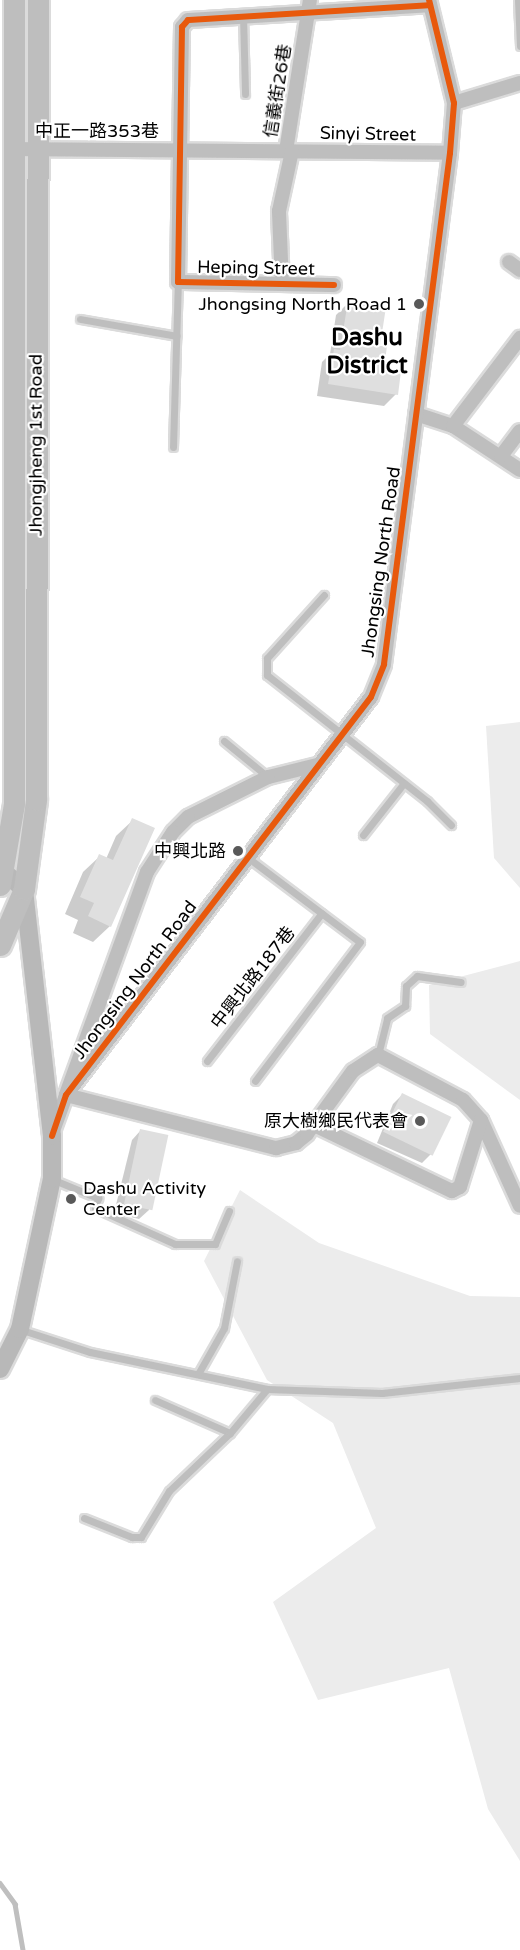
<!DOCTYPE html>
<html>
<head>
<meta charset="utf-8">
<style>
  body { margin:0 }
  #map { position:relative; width:520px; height:1950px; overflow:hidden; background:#fff; font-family:"Varela Round","Noto Sans TC",sans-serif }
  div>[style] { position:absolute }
  .green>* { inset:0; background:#ececec }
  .shadow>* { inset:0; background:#0003 }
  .stream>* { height:4.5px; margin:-2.25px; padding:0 2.25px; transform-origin:2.25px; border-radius:2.25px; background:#bfbfbf }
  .building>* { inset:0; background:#dfdfdf; transform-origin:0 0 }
  .roads { filter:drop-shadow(2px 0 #dbdbdb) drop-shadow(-2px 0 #dbdbdb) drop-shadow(0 2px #dbdbdb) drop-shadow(0 -2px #dbdbdb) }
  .lane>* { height:7px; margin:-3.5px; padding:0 3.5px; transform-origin:3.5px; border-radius:3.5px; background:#bebebe }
  .street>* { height:14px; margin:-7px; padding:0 7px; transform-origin:7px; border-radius:7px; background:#bebebe }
  .secondary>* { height:18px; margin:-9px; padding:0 9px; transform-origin:9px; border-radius:9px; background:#b8b8b8 }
  .primary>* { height:21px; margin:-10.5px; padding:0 10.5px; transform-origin:10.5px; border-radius:10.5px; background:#bebebe }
  .cycleway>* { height:6px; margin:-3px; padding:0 3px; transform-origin:3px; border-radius:3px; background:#e8590c }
  .dots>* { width:16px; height:16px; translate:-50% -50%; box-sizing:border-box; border:3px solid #fff; border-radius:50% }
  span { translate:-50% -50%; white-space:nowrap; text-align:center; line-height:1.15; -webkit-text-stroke:4.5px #fff; paint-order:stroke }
  .street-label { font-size:18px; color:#000 }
  .poi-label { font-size:18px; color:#000 }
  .right { translate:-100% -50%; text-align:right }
  .left { translate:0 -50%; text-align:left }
  .district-label { font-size:24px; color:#000; font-weight:700 }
</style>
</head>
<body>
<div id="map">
  <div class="green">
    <div style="clip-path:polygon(520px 722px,520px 888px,494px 858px,486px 726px)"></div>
    <div style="clip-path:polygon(520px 961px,520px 1100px,430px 1034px,429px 985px)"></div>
    <div style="clip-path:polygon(240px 1190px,319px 1243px,470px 1296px,520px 1297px,520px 1861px,488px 1809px,449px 1668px,318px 1700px,273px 1602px,376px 1528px,333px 1423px,267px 1380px,204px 1261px)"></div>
  </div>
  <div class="shadow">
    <div style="clip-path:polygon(348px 303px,379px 347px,382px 369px,396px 394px,384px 406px,317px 396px,322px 362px,330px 354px,336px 315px)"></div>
    <div style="clip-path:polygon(133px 820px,110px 926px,93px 942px,73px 933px,78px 920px,65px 914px,83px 872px,100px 856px,106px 859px,116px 836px)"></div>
    <div style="clip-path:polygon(402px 1095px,431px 1154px,422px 1163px,377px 1143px,393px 1104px)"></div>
    <div style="clip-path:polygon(141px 1130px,149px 1210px,139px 1219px,114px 1213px,132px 1140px)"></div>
  </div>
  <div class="stream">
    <div style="left:0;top:1883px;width:26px;rotate:54deg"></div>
    <div style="left:15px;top:1904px;width:47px;rotate:80.1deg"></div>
  </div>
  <div class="building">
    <div style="clip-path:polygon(348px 301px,386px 307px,380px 346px,387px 346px,384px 368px,401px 371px,398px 395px,328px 384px,334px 349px,340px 350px)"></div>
    <div style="clip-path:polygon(132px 818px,155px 828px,111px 927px,88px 916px,94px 903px,80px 897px,99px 854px,113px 860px)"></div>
    <div style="left:402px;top:1093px;width:55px;height:43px;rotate:26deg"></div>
    <div style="left:140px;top:1129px;width:29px;height:77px;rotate:12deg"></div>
  </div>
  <div class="roads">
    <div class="lane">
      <div style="left:518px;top:0;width:46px;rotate:87.5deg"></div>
      <div style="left:243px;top:15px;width:79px;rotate:88.5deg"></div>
      <div style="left:80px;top:319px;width:98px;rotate:9.9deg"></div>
      <div style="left:173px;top:447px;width:165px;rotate:-88.3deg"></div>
      <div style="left:324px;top:595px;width:85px;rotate:132.1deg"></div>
      <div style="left:267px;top:658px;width:17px;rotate:90deg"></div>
      <div style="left:267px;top:675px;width:204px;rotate:38.2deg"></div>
      <div style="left:427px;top:801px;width:34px;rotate:45deg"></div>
      <div style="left:224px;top:741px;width:57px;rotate:39.3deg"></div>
      <div style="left:363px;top:835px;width:66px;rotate:-51.7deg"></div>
      <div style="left:247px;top:857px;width:141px;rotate:37deg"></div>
      <div style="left:360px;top:942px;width:174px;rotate:127.1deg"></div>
      <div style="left:378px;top:1055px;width:38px;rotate:-76deg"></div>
      <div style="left:387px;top:1018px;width:22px;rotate:-34deg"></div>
      <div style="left:405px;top:1006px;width:20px;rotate:-87deg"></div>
      <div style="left:406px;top:986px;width:15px;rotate:-42deg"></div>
      <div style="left:417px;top:976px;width:44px;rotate:7.8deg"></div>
      <div style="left:207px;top:1061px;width:187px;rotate:-52.2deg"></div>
      <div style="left:54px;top:1180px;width:48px;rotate:22.2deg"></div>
      <div style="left:98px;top:1198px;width:10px;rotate:107deg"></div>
      <div style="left:95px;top:1208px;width:88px;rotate:24.2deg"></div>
      <div style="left:175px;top:1244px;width:40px"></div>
      <div style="left:215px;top:1244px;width:36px;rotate:-67deg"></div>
      <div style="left:22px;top:1330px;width:71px;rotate:17.9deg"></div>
      <div style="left:90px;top:1352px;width:181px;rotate:11.8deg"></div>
      <div style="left:267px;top:1389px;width:115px;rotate:2deg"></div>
      <div style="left:382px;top:1393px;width:139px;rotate:-6.2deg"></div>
      <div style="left:198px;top:1374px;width:53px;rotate:-60.5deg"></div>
      <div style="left:224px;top:1328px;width:68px;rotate:-79deg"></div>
      <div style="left:155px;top:1400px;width:82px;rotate:23.7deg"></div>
      <div style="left:84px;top:1518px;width:52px;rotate:21.6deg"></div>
      <div style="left:132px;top:1537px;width:9px"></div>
      <div style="left:141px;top:1537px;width:54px;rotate:-58.7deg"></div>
      <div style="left:169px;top:1491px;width:84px;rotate:-43.6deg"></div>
      <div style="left:230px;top:1433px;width:57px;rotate:-49.9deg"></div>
    </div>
    <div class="street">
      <div style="left:454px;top:103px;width:69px;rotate:-16.9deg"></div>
      <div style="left:13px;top:149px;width:437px;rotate:0.5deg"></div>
      <div style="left:286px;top:151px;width:153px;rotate:-81deg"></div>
      <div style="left:509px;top:262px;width:14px;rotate:36deg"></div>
      <div style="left:282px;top:284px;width:73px;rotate:-92.4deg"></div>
      <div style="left:279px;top:211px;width:61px;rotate:-77.8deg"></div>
      <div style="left:334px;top:285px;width:156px;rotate:-178.9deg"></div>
      <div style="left:178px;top:282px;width:255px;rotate:-89.1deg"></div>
      <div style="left:182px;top:27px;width:9px;rotate:-49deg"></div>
      <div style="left:188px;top:20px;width:242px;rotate:-3.5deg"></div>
      <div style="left:416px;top:414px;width:39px;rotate:18deg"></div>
      <div style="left:453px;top:426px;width:80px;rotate:33.3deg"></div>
      <div style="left:453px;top:426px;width:111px;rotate:-52.7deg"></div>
      <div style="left:501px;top:456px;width:31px;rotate:-53deg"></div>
      <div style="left:317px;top:765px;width:50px;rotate:166.2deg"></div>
      <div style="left:268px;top:777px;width:89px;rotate:153.4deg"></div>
      <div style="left:188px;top:817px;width:21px;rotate:135deg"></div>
      <div style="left:173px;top:832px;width:48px;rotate:123deg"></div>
      <div style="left:147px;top:872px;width:237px;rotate:110deg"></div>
      <div style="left:66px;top:1095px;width:217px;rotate:14.2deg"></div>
      <div style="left:276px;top:1148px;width:21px;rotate:-14deg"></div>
      <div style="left:296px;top:1143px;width:14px;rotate:-39deg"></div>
      <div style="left:307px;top:1134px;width:78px;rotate:-53.9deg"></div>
      <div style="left:353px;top:1071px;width:30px;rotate:-33deg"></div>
      <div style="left:378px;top:1055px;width:96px;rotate:27.9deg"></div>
      <div style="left:463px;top:1100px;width:27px;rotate:48deg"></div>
      <div style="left:481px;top:1120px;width:94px;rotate:65.6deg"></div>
      <div style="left:314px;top:1125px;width:153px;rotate:25.6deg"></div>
      <div style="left:452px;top:1191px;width:9px;rotate:-27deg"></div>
      <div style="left:460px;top:1187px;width:70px;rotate:-72.6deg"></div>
      <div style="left:53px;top:1131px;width:38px;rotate:-70deg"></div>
      <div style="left:66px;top:1095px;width:501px;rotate:-52.54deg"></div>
      <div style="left:371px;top:697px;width:35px;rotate:-68deg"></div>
      <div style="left:384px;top:664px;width:515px;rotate:-82.64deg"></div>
      <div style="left:450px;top:153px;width:50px;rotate:-85.4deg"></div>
      <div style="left:454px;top:103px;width:106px;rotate:-103.6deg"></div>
    </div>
    <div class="secondary">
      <div style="left:0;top:1369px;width:45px;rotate:-63.4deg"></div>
      <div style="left:20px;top:1329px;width:153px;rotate:-78deg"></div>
      <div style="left:52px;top:1179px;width:43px;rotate:-90deg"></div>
      <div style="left:52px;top:1136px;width:249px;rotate:-96.5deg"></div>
      <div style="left:24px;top:889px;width:25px;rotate:-140deg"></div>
    </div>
    <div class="primary">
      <div style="left:0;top:885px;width:82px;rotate:-80.2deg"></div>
      <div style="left:14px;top:804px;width:804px;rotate:-90deg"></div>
      <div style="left:0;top:945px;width:61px;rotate:-66.8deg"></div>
      <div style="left:24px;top:889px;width:90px;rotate:-82.3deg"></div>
      <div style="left:36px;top:800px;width:800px;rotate:-89.86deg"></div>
    </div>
  </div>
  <div class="cycleway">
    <div style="left:334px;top:285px;width:156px;rotate:-178.9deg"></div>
    <div style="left:178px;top:282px;width:255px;rotate:-89.1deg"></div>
    <div style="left:182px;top:27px;width:9px;rotate:-49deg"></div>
    <div style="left:188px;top:20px;width:242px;rotate:-3.5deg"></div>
    <div style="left:52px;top:1136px;width:43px;rotate:-71.1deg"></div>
    <div style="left:66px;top:1095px;width:501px;rotate:-52.54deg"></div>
    <div style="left:371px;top:697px;width:35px;rotate:-68deg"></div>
    <div style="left:384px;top:664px;width:515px;rotate:-82.64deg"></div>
    <div style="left:450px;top:153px;width:50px;rotate:-85.4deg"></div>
    <div style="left:454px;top:103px;width:106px;rotate:-103.6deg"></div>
  </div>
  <div class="dots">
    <div style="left:419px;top:304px;background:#595959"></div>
    <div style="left:238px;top:851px;background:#595959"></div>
    <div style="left:420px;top:1121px;background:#595959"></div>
    <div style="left:71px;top:1199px;background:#595959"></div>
  </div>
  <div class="street-label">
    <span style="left:278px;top:91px;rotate:-81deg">信義街26巷</span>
    <span style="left:97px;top:131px">中正一路353巷</span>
    <span style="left:368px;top:134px;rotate:1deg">Sinyi Street</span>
    <span style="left:256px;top:268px;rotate:1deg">Heping Street</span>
    <span style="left:36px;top:445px;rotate:-90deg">Jhongjheng 1st Road</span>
    <span style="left:381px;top:562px;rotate:-82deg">Jhongsing North Road</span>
    <span style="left:253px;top:978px;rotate:-52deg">中興北路187巷</span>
    <span style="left:135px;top:980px;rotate:-53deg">Jhongsing North Road</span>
  </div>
  <div class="poi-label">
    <span class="right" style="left:407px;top:304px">Jhongsing North Road 1</span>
    <span class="right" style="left:226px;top:851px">中興北路</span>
    <span class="right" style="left:408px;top:1121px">原大樹鄉民代表會</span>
    <span class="left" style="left:83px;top:1199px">Dashu Activity<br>Center</span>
  </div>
  <div class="district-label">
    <span style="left:367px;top:352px">Dashu<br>District</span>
  </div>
</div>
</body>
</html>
